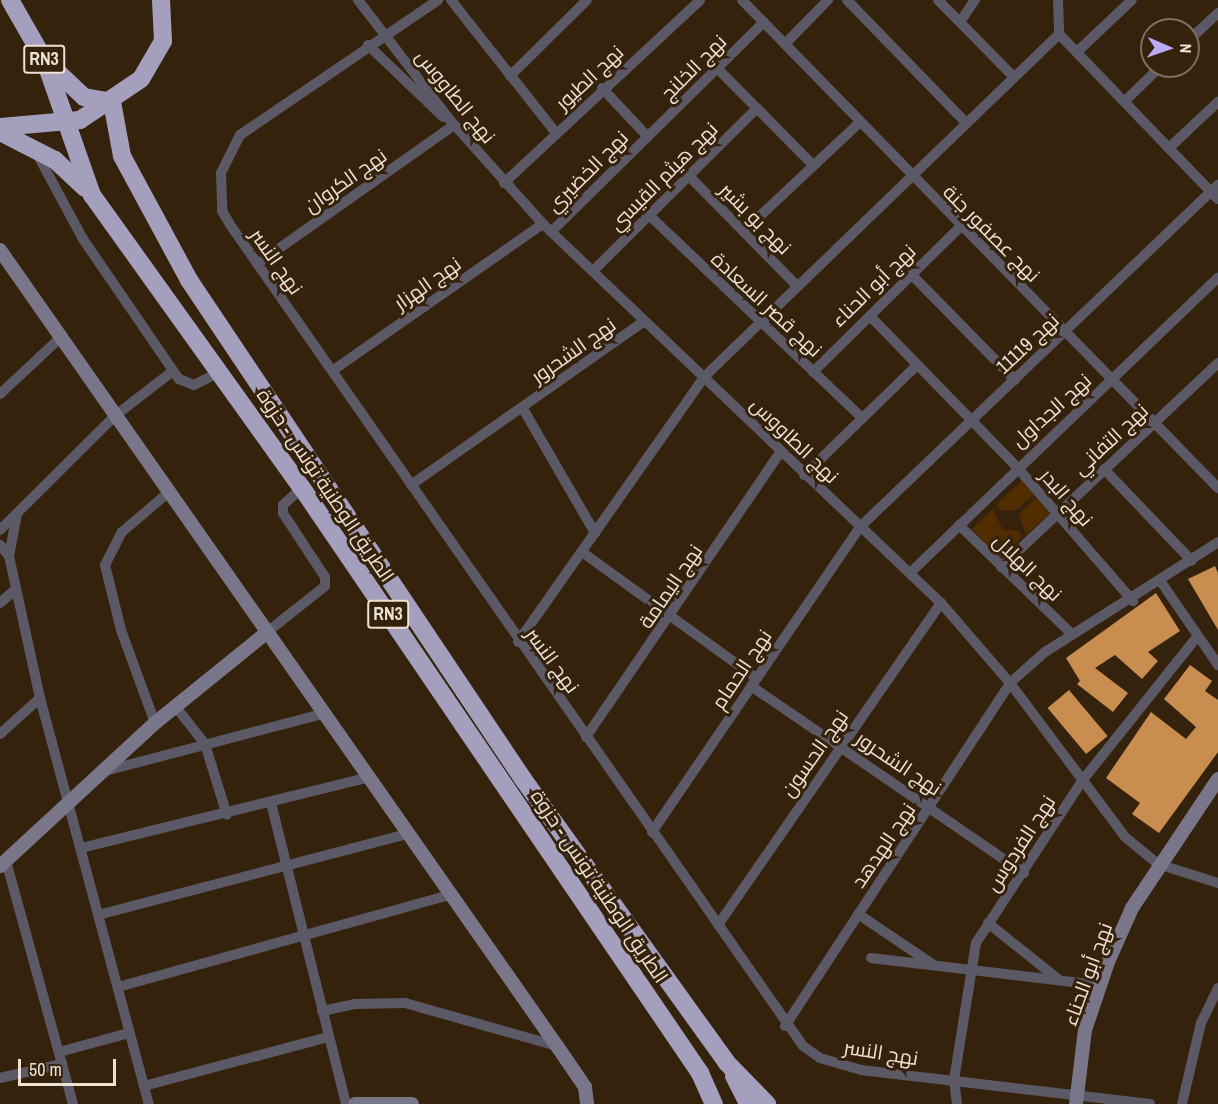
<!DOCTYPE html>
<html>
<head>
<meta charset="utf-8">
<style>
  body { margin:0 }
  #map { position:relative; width:1218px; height:1104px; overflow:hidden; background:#35220d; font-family:"Archivo Narrow",Cairo,sans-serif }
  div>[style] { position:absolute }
  .green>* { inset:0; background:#502c00 }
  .building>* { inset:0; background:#c98d4f; transform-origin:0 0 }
  .street>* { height:10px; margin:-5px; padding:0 5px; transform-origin:5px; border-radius:5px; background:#5c5966 }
  .secondary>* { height:14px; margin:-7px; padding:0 7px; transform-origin:7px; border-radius:7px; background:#797689 }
  .highway>* { height:18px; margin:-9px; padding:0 9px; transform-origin:9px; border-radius:9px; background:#a59fbe }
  span { translate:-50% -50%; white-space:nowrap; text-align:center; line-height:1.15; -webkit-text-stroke:6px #35220d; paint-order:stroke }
  .shield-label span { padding:2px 4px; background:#35220d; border:2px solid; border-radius:4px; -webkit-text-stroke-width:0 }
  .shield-label { font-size:18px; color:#eee1d4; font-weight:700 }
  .street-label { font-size:20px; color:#eee1d4 }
  .north { position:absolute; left:1140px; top:18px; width:60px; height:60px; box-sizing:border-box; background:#35220d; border:2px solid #7f6e5d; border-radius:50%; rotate:92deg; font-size:16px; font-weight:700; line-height:24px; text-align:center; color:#eee1d4 }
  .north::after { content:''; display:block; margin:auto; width:21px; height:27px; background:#bbaaf6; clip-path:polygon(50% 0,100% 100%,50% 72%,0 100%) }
  .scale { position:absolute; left:18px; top:1059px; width:98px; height:27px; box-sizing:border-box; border:3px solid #eee1d4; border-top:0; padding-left:8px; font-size:18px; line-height:21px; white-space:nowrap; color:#eee1d4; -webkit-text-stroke:4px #35220d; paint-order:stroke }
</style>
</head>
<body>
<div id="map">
  <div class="green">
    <div style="clip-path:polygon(1023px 479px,1035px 494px,1016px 510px,1001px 511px,996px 505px)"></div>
    <div style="clip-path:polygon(1037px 497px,1050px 514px,1026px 535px,1019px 514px)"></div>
    <div style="clip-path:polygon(993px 509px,1003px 530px,1018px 530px,1022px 537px,1000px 560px,972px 529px)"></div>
  </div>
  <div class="building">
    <div style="clip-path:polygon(1215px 566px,1218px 573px,1218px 630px,1188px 579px)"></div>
    <div style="clip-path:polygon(1156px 593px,1180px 631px,1148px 652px,1158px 661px,1142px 679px,1115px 655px,1095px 668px,1128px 693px,1113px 712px,1077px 684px,1080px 681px,1066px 658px)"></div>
    <div style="clip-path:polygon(1190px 665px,1212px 681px,1205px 691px,1218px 700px,1218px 752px,1159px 833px,1132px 814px,1140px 803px,1106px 778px,1151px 712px,1186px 739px,1196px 727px,1164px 699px)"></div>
    <div style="left:1069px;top:690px;width:60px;height:28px;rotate:50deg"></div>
  </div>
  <div class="street">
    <div style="left:358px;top:0;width:151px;rotate:52.5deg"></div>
    <div style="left:450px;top:120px;width:140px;rotate:48.2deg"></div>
    <div style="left:543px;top:224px;width:550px;rotate:43.6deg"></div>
    <div style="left:941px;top:603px;width:106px;rotate:49.2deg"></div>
    <div style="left:1010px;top:683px;width:192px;rotate:53.2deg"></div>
    <div style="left:1125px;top:837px;width:43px;rotate:39.3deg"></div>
    <div style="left:1158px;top:864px;width:63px;rotate:17.6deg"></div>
    <div style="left:438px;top:0;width:240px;rotate:145.7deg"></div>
    <div style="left:240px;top:135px;width:42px;rotate:116.6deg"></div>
    <div style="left:221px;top:173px;width:38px;rotate:88deg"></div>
    <div style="left:222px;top:211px;width:17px;rotate:59deg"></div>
    <div style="left:231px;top:226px;width:1000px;rotate:55.1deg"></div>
    <div style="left:803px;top:1046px;width:21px;rotate:35deg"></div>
    <div style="left:820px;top:1058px;width:43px;rotate:16.3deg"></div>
    <div style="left:861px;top:1070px;width:291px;rotate:6.7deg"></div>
    <div style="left:451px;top:0;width:169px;rotate:51.7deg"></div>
    <div style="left:742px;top:0;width:682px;rotate:45.71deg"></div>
    <div style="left:847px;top:0;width:171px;rotate:45.9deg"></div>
    <div style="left:938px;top:0;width:108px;rotate:45.4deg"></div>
    <div style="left:1058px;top:0;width:34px;rotate:88deg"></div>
    <div style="left:1059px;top:34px;width:229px;rotate:46.1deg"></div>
    <div style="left:960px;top:22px;width:27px;rotate:-56deg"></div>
    <div style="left:1188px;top:41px;width:41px;rotate:-43deg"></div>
    <div style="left:785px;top:44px;width:62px;rotate:-45.7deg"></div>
    <div style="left:368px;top:45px;width:104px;rotate:43.8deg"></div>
    <div style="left:1078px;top:51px;width:74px;rotate:-43.4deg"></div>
    <div style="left:717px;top:68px;width:135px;rotate:45.3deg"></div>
    <div style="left:510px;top:76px;width:108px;rotate:-44.6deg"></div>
    <div style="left:602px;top:88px;width:67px;rotate:46.8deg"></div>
    <div style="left:1126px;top:100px;width:49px;rotate:-44.2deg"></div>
    <div style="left:1170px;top:147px;width:66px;rotate:-43.2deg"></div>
    <div style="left:35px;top:150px;width:101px;rotate:61.7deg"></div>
    <div style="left:83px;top:239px;width:170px;rotate:55.6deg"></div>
    <div style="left:179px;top:379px;width:16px;rotate:22deg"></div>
    <div style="left:194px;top:385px;width:30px;rotate:-27deg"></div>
    <div style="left:689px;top:176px;width:154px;rotate:45.5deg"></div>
    <div style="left:504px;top:183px;width:268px;rotate:-43deg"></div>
    <div style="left:649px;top:215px;width:294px;rotate:43.6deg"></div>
    <div style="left:744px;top:231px;width:159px;rotate:-43.2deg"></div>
    <div style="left:551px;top:232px;width:299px;rotate:-44.6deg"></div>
    <div style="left:257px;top:264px;width:241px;rotate:-35.2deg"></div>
    <div style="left:594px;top:270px;width:230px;rotate:-44.8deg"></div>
    <div style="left:912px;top:275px;width:147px;rotate:45.6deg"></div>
    <div style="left:870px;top:316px;width:209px;rotate:45.8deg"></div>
    <div style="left:1016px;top:466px;width:179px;rotate:49.1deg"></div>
    <div style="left:332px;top:371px;width:257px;rotate:-34.9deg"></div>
    <div style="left:813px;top:372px;width:206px;rotate:-44.6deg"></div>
    <div style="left:0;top:394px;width:83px;rotate:-43.1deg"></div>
    <div style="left:522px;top:407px;width:146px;rotate:59.9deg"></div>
    <div style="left:1104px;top:469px;width:127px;rotate:46.3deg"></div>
    <div style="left:804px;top:475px;width:156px;rotate:-44.2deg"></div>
    <div style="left:411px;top:485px;width:285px;rotate:-35.1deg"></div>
    <div style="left:959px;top:525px;width:157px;rotate:44deg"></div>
    <div style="left:0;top:530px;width:163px;rotate:-44.8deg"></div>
    <div style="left:116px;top:415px;width:72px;rotate:-37.7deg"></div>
    <div style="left:0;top:545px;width:14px;rotate:51deg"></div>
    <div style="left:9px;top:556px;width:145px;rotate:77.7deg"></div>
    <div style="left:40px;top:698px;width:420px;rotate:75deg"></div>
    <div style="left:582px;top:552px;width:215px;rotate:35.9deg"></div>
    <div style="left:9px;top:556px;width:43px;rotate:-79.2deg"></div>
    <div style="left:1001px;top:567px;width:298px;rotate:-43.2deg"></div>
    <div style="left:911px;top:572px;width:425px;rotate:-43.8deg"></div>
    <div style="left:1161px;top:582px;width:101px;rotate:55.5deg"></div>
    <div style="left:0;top:603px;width:20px;rotate:-41deg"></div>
    <div style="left:266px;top:633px;width:75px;rotate:-38.5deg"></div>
    <div style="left:325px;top:586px;width:9px;rotate:-90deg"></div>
    <div style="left:325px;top:577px;width:77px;rotate:-123.3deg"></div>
    <div style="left:283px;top:513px;width:8px;rotate:-90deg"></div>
    <div style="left:283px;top:505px;width:25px;rotate:-42deg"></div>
    <div style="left:518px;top:642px;width:324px;rotate:-54.9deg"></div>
    <div style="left:704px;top:377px;width:494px;rotate:-44deg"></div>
    <div style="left:751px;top:686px;width:331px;rotate:34.4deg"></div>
    <div style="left:175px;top:706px;width:48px;rotate:51.7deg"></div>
    <div style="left:205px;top:744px;width:74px;rotate:72.8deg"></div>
    <div style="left:155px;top:723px;width:99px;rotate:-110.1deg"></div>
    <div style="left:121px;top:630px;width:67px;rotate:-103.8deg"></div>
    <div style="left:105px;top:565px;width:37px;rotate:-63deg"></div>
    <div style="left:122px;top:532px;width:62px;rotate:-40.4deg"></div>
    <div style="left:0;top:734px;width:54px;rotate:-42deg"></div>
    <div style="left:586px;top:737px;width:344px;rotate:-55.7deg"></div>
    <div style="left:105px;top:771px;width:225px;rotate:-14.7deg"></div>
    <div style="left:271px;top:803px;width:310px;rotate:76deg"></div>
    <div style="left:652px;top:832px;width:371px;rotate:-55.7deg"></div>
    <div style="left:861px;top:526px;width:494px;rotate:-43.7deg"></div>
    <div style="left:81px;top:848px;width:294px;rotate:-13.8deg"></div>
    <div style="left:6px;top:861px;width:252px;rotate:74.6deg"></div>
    <div style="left:858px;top:914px;width:89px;rotate:34deg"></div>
    <div style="left:98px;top:915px;width:319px;rotate:-14.7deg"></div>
    <div style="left:988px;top:923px;width:90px;rotate:38.7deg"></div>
    <div style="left:718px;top:925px;width:392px;rotate:-55.3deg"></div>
    <div style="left:871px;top:958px;width:230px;rotate:6.8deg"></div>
    <div style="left:118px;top:987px;width:345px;rotate:-15.5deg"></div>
    <div style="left:322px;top:1011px;width:34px;rotate:-12deg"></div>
    <div style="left:355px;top:1004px;width:50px;rotate:-1.1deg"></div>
    <div style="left:405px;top:1003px;width:158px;rotate:15.8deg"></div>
    <div style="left:785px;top:1026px;width:410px;rotate:-56.7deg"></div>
    <div style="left:1010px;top:683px;width:47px;rotate:-41.5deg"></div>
    <div style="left:1045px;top:652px;width:205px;rotate:-32.4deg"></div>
    <div style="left:59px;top:1052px;width:73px;rotate:-15.2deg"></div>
    <div style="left:0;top:1078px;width:64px;rotate:-12.7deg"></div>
    <div style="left:144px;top:1086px;width:190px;rotate:-14.9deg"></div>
    <div style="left:957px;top:1104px;width:24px;rotate:-97deg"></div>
    <div style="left:954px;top:1080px;width:139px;rotate:-80.9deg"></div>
    <div style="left:976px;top:943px;width:194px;rotate:-56.8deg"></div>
    <div style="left:1082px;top:781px;width:184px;rotate:-51.4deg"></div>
    <div style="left:1182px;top:1104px;width:83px;rotate:-76.8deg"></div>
    <div style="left:1201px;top:1023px;width:39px;rotate:-64deg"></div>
  </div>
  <div class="secondary">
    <div style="left:0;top:250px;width:972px;rotate:55.02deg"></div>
    <div style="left:557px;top:1046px;width:50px;rotate:55.7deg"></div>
    <div style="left:585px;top:1087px;width:17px;rotate:83deg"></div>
    <div style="left:0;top:866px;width:211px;rotate:-42.7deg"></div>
    <div style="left:155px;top:723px;width:143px;rotate:-39deg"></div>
    <div style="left:355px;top:1104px;width:57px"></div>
    <div style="left:1076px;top:1104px;width:75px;rotate:-83.1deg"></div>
    <div style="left:1085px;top:1030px;width:72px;rotate:-71.3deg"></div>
    <div style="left:1108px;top:962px;width:59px;rotate:-66deg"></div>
    <div style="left:1132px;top:908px;width:155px;rotate:-56.3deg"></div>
  </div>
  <div class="highway">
    <div style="left:10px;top:0;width:70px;rotate:60.2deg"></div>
    <div style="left:45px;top:61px;width:142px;rotate:70.7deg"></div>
    <div style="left:92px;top:195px;width:360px;rotate:54.4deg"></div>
    <div style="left:302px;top:488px;width:708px;rotate:55.77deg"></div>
    <div style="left:700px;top:1073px;width:34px;rotate:66deg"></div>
    <div style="left:50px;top:65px;width:47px;rotate:43.3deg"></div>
    <div style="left:84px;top:97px;width:28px;rotate:10deg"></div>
    <div style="left:112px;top:102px;width:55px;rotate:79.5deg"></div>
    <div style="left:122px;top:156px;width:141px;rotate:61.6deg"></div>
    <div style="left:189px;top:280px;width:600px;rotate:56.2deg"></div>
    <div style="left:523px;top:779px;width:348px;rotate:54.3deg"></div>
    <div style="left:726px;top:1062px;width:59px;rotate:45.7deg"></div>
    <div style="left:0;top:127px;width:80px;rotate:-5deg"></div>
    <div style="left:80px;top:120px;width:73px;rotate:-33.9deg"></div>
    <div style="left:141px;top:79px;width:44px;rotate:-59.9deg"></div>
    <div style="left:163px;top:41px;width:41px;rotate:-92.8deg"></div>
    <div style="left:0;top:132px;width:62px;rotate:27deg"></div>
    <div style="left:55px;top:160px;width:41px;rotate:43deg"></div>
    <div style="left:734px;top:1076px;width:31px;rotate:63deg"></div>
  </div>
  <div class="shield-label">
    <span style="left:44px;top:59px">RN3</span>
    <span style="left:388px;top:614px">RN3</span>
  </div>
  <div class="street-label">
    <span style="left:693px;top:67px;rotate:-45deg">نهج الخلنج</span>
    <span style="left:589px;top:77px;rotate:-43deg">نهج الطيور</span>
    <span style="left:456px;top:96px;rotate:51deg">نهج الطاووس</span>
    <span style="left:587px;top:171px;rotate:-45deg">نهج الخضيري</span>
    <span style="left:663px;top:176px;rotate:-45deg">نهج هيثم القيسي</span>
    <span style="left:345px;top:180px;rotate:-35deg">نهج الكروان</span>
    <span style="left:756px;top:218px;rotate:45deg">نهج بو بشير</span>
    <span style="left:992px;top:233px;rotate:45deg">نهج عصفور جنة</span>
    <span style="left:277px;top:261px;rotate:55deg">نهج النسر</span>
    <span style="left:427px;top:283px;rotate:-35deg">نهج الهزار</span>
    <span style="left:873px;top:285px;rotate:-44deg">نهج أبو الحناء</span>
    <span style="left:767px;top:304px;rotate:43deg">نهج قصر السعادة</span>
    <span style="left:1027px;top:343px;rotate:-43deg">نهج 11119</span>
    <span style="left:573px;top:350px;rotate:-35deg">نهج الشحرور</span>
    <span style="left:1051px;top:410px;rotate:-42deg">نهج الجداول</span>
    <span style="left:1110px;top:439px;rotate:-43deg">نهج التفاني</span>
    <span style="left:795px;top:440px;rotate:44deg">نهج الطاووس</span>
    <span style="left:326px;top:485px;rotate:56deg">الطريق الوطنية تونس - حزوة</span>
    <span style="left:1067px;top:497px;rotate:49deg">نهج البدر</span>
    <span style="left:1028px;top:567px;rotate:44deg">نهج الهلال</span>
    <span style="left:670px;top:586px;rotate:-56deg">نهج اليمامة</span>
    <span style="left:553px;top:660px;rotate:54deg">نهج النسر</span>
    <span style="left:741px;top:669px;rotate:-56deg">نهج الحمام</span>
    <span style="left:814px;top:753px;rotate:-55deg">نهج الحسون</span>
    <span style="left:899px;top:763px;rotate:34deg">نهج الشحرور</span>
    <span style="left:1020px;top:843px;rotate:-57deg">نهج الفردوس</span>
    <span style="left:883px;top:845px;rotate:-56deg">نهج الهدهد</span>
    <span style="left:600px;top:886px;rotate:56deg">الطريق الوطنية تونس - حزوة</span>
    <span style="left:1087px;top:974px;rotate:-70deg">نهج أبو الحناء</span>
    <span style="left:881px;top:1052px;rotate:9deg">نهج النسر</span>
  </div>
  <div class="north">N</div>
  <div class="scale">50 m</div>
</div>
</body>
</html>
